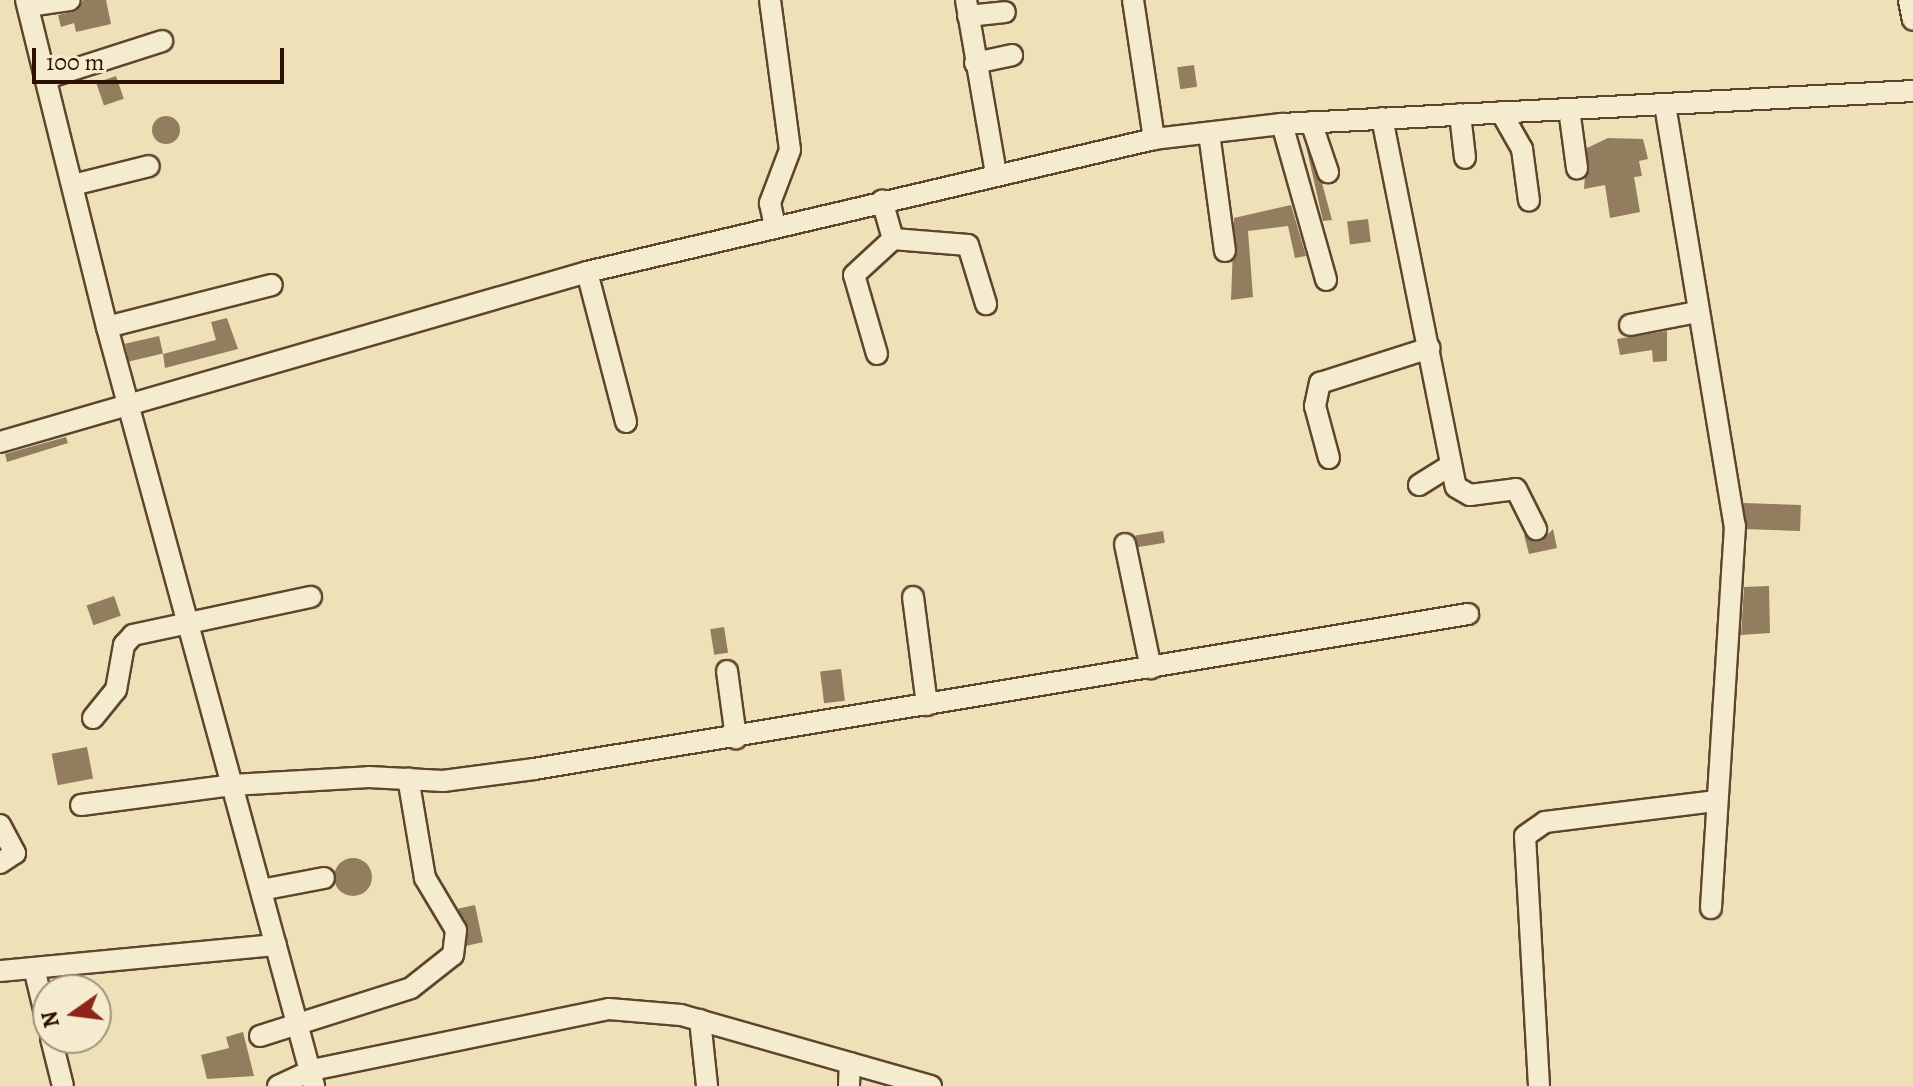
<!DOCTYPE html>
<html>
<head>
<meta charset="utf-8">
<style>
  body { margin:0 }
  #map { position:relative; width:1913px; height:1086px; overflow:hidden; background:#efe1b7; font-family:Alegreya,serif }
  div>[style] { position:absolute }
  .building>* { inset:0; background:#927d5f; transform-origin:0 0 }
  .round { border-radius:50% }
  .roads { filter:drop-shadow(2px 0 #5e452e) drop-shadow(-2px 0 #5e452e) drop-shadow(0 2px #5e452e) drop-shadow(0 -2px #5e452e) }
  .minor>* { height:20px; margin:-10px; padding:0 10px; transform-origin:10px; border-radius:10px; background:#f5ecd0 }
  span { translate:-50% -50%; white-space:nowrap; text-align:center; line-height:1.15; -webkit-text-stroke:6px #f5ecd0; paint-order:stroke }
  .north { position:absolute; left:32px; top:974px; width:80px; height:80px; box-sizing:border-box; background:#f5ecd0; border:2px solid #a5947d; border-radius:50%; rotate:256deg; font-size:22px; font-weight:700; line-height:32px; text-align:center; color:#2d1100 }
  .north::after { content:''; display:block; margin:auto; width:28px; height:36px; background:#8f2418; clip-path:polygon(50% 0,100% 100%,50% 72%,0 100%) }
  .scale { position:absolute; left:32px; top:48px; width:252px; height:36px; box-sizing:border-box; border:4px solid #2d1100; border-top:0; padding-left:10px; font-size:24px; line-height:28px; white-space:nowrap; color:#2d1100; -webkit-text-stroke:6px #f5ecd0; paint-order:stroke }
</style>
</head>
<body>
<div id="map">
  <div class="building">
    <div style="clip-path:polygon(83px 0,106px 0,111px 24px,76px 32px,74px 23px,61px 27px,58px 15px,77px 11px)"></div>
    <div style="left:1194px;top:65px;width:22px;height:17px;rotate:82deg"></div>
    <div style="left:116px;top:76px;width:24px;height:21px;rotate:71deg"></div>
    <div class="round" style="left:152px;top:116px;width:28px;height:28px"></div>
    <div style="clip-path:polygon(1608px 138px,1643px 139px,1648px 159px,1639px 161px,1642px 176px,1634px 177px,1640px 212px,1610px 218px,1605px 185px,1584px 189px,1587px 148px)"></div>
    <div style="clip-path:polygon(1306px 146px,1322px 183px,1332px 220px,1323px 221px)"></div>
    <div style="clip-path:polygon(1291px 205px,1306px 256px,1295px 258px,1288px 226px,1248px 231px,1253px 297px,1231px 300px,1234px 218px)"></div>
    <div style="left:1368px;top:219px;width:23px;height:21px;rotate:83deg"></div>
    <div style="clip-path:polygon(227px 318px,238px 349px,165px 368px,163px 354px,216px 340px,211px 322px)"></div>
    <div style="clip-path:polygon(1667px 331px,1667px 361px,1653px 362px,1652px 350px,1620px 355px,1617px 339px)"></div>
    <div style="left:159px;top:336px;width:18px;height:35px;rotate:77deg"></div>
    <div style="clip-path:polygon(66px 437px,68px 443px,7px 462px,5px 454px)"></div>
    <div style="left:1744px;top:503px;width:57px;height:26px;rotate:2deg"></div>
    <div style="clip-path:polygon(1553px 529px,1557px 548px,1529px 554px,1524px 535px,1541px 541px)"></div>
    <div style="left:1163px;top:531px;width:12px;height:28px;rotate:81deg"></div>
    <div style="clip-path:polygon(1769px 586px,1770px 633px,1741px 635px,1744px 587px)"></div>
    <div style="left:114px;top:596px;width:21px;height:29px;rotate:71deg"></div>
    <div style="left:724px;top:627px;width:26px;height:14px;rotate:81deg"></div>
    <div style="left:841px;top:669px;width:32px;height:21px;rotate:83deg"></div>
    <div style="left:87px;top:747px;width:32px;height:36px;rotate:79deg"></div>
    <div class="round" style="left:334px;top:858px;width:38px;height:38px"></div>
    <div style="left:475px;top:905px;width:38px;height:17px;rotate:78deg"></div>
    <div style="clip-path:polygon(243px 1032px,254px 1076px,207px 1079px,201px 1055px,229px 1048px,226px 1037px)"></div>
  </div>
  <div class="roads">
    <div class="minor">
      <div style="left:26px;top:0;width:337px;rotate:76.1deg"></div>
      <div style="left:107px;top:327px;width:787px;rotate:74.74deg"></div>
      <div style="left:770px;top:0;width:151px;rotate:82.4deg"></div>
      <div style="left:790px;top:150px;width:57px;rotate:110.7deg"></div>
      <div style="left:770px;top:203px;width:25px;rotate:78deg"></div>
      <div style="left:966px;top:0;width:177px;rotate:80.2deg"></div>
      <div style="left:1133px;top:0;width:141px;rotate:81.4deg"></div>
      <div style="left:1909px;top:0;width:20px;rotate:79deg"></div>
      <div style="left:28px;top:6px;width:42px;rotate:-8.1deg"></div>
      <div style="left:968px;top:16px;width:37px;rotate:-6deg"></div>
      <div style="left:975px;top:63px;width:38px;rotate:-12deg"></div>
      <div style="left:47px;top:78px;width:121px;rotate:-17.8deg"></div>
      <div style="left:1665px;top:105px;width:427px;rotate:80.6deg"></div>
      <div style="left:1735px;top:526px;width:383px;rotate:93.6deg"></div>
      <div style="left:1569px;top:109px;width:60px;rotate:82.3deg"></div>
      <div style="left:1501px;top:112px;width:43px;rotate:60.4deg"></div>
      <div style="left:1522px;top:149px;width:52px;rotate:82.3deg"></div>
      <div style="left:1460px;top:114px;width:44px;rotate:83.5deg"></div>
      <div style="left:1382px;top:118px;width:376px;rotate:78.7deg"></div>
      <div style="left:1456px;top:487px;width:16px;rotate:30deg"></div>
      <div style="left:1470px;top:495px;width:46px;rotate:-7.4deg"></div>
      <div style="left:1516px;top:489px;width:45px;rotate:63.4deg"></div>
      <div style="left:1311px;top:122px;width:53px;rotate:71.2deg"></div>
      <div style="left:1282px;top:124px;width:162px;rotate:74.2deg"></div>
      <div style="left:1209px;top:133px;width:119px;rotate:82.3deg"></div>
      <div style="left:73px;top:185px;width:78px;rotate:-14deg"></div>
      <div style="left:893px;top:239px;width:75px;rotate:4.6deg"></div>
      <div style="left:968px;top:245px;width:62px;rotate:73deg"></div>
      <div style="left:587px;top:272px;width:155px;rotate:75.4deg"></div>
      <div style="left:1630px;top:325px;width:68px;rotate:-11deg"></div>
      <div style="left:107px;top:327px;width:170px;rotate:-14.3deg"></div>
      <div style="left:877px;top:354px;width:82px;rotate:-106.2deg"></div>
      <div style="left:854px;top:275px;width:53px;rotate:-42.7deg"></div>
      <div style="left:893px;top:239px;width:40px;rotate:-106deg"></div>
      <div style="left:0;top:442px;width:611px;rotate:-16.15deg"></div>
      <div style="left:587px;top:272px;width:582px;rotate:-13.2deg"></div>
      <div style="left:1154px;top:139px;width:129px;rotate:-6.7deg"></div>
      <div style="left:1282px;top:124px;width:632px;rotate:-2.99deg"></div>
      <div style="left:1329px;top:458px;width:54px;rotate:-105.1deg"></div>
      <div style="left:1315px;top:406px;width:24px;rotate:-78deg"></div>
      <div style="left:1320px;top:383px;width:115px;rotate:-17.7deg"></div>
      <div style="left:1419px;top:485px;width:38px;rotate:-32deg"></div>
      <div style="left:1125px;top:544px;width:127px;rotate:78.2deg"></div>
      <div style="left:913px;top:597px;width:109px;rotate:82.6deg"></div>
      <div style="left:727px;top:671px;width:68px;rotate:82.3deg"></div>
      <div style="left:93px;top:718px;width:36px;rotate:-51deg"></div>
      <div style="left:116px;top:690px;width:46px;rotate:-79.9deg"></div>
      <div style="left:124px;top:645px;width:13px;rotate:-48deg"></div>
      <div style="left:133px;top:635px;width:182px;rotate:-12.1deg"></div>
      <div style="left:81px;top:805px;width:152px;rotate:-7.5deg"></div>
      <div style="left:232px;top:785px;width:137px;rotate:-3.3deg"></div>
      <div style="left:369px;top:777px;width:74px;rotate:3.1deg"></div>
      <div style="left:443px;top:781px;width:92px;rotate:-7.5deg"></div>
      <div style="left:534px;top:769px;width:947px;rotate:-9.42deg"></div>
      <div style="left:0;top:825px;width:32px;rotate:62deg"></div>
      <div style="left:15px;top:853px;width:18px;rotate:146deg"></div>
      <div style="left:261px;top:890px;width:64px;rotate:-10.8deg"></div>
      <div style="left:34px;top:968px;width:60px;rotate:76.4deg"></div>
      <div style="left:0;top:971px;width:277px;rotate:-5.4deg"></div>
      <div style="left:700px;top:1020px;width:66px;rotate:83.9deg"></div>
      <div style="left:260px;top:1036px;width:158px;rotate:-17.6deg"></div>
      <div style="left:411px;top:988px;width:53px;rotate:-38.2deg"></div>
      <div style="left:453px;top:955px;width:25px;rotate:-83deg"></div>
      <div style="left:456px;top:930px;width:61px;rotate:-120.8deg"></div>
      <div style="left:425px;top:878px;width:101px;rotate:-99.6deg"></div>
      <div style="left:51px;top:1038px;width:49px;rotate:76deg"></div>
      <div style="left:278px;top:1086px;width:38px;rotate:-25deg"></div>
      <div style="left:312px;top:1070px;width:303px;rotate:-11.6deg"></div>
      <div style="left:609px;top:1009px;width:72px;rotate:4.8deg"></div>
      <div style="left:681px;top:1015px;width:260px;rotate:15.9deg"></div>
      <div style="left:849px;top:1086px;width:23px;rotate:-88deg"></div>
      <div style="left:1539px;top:1086px;width:250px;rotate:-93.2deg"></div>
      <div style="left:1525px;top:836px;width:24px;rotate:-35deg"></div>
      <div style="left:1545px;top:822px;width:171px;rotate:-7deg"></div>
    </div>
  </div>
  <div class="north">N</div>
  <div class="scale">100 m</div>
</div>
</body>
</html>
